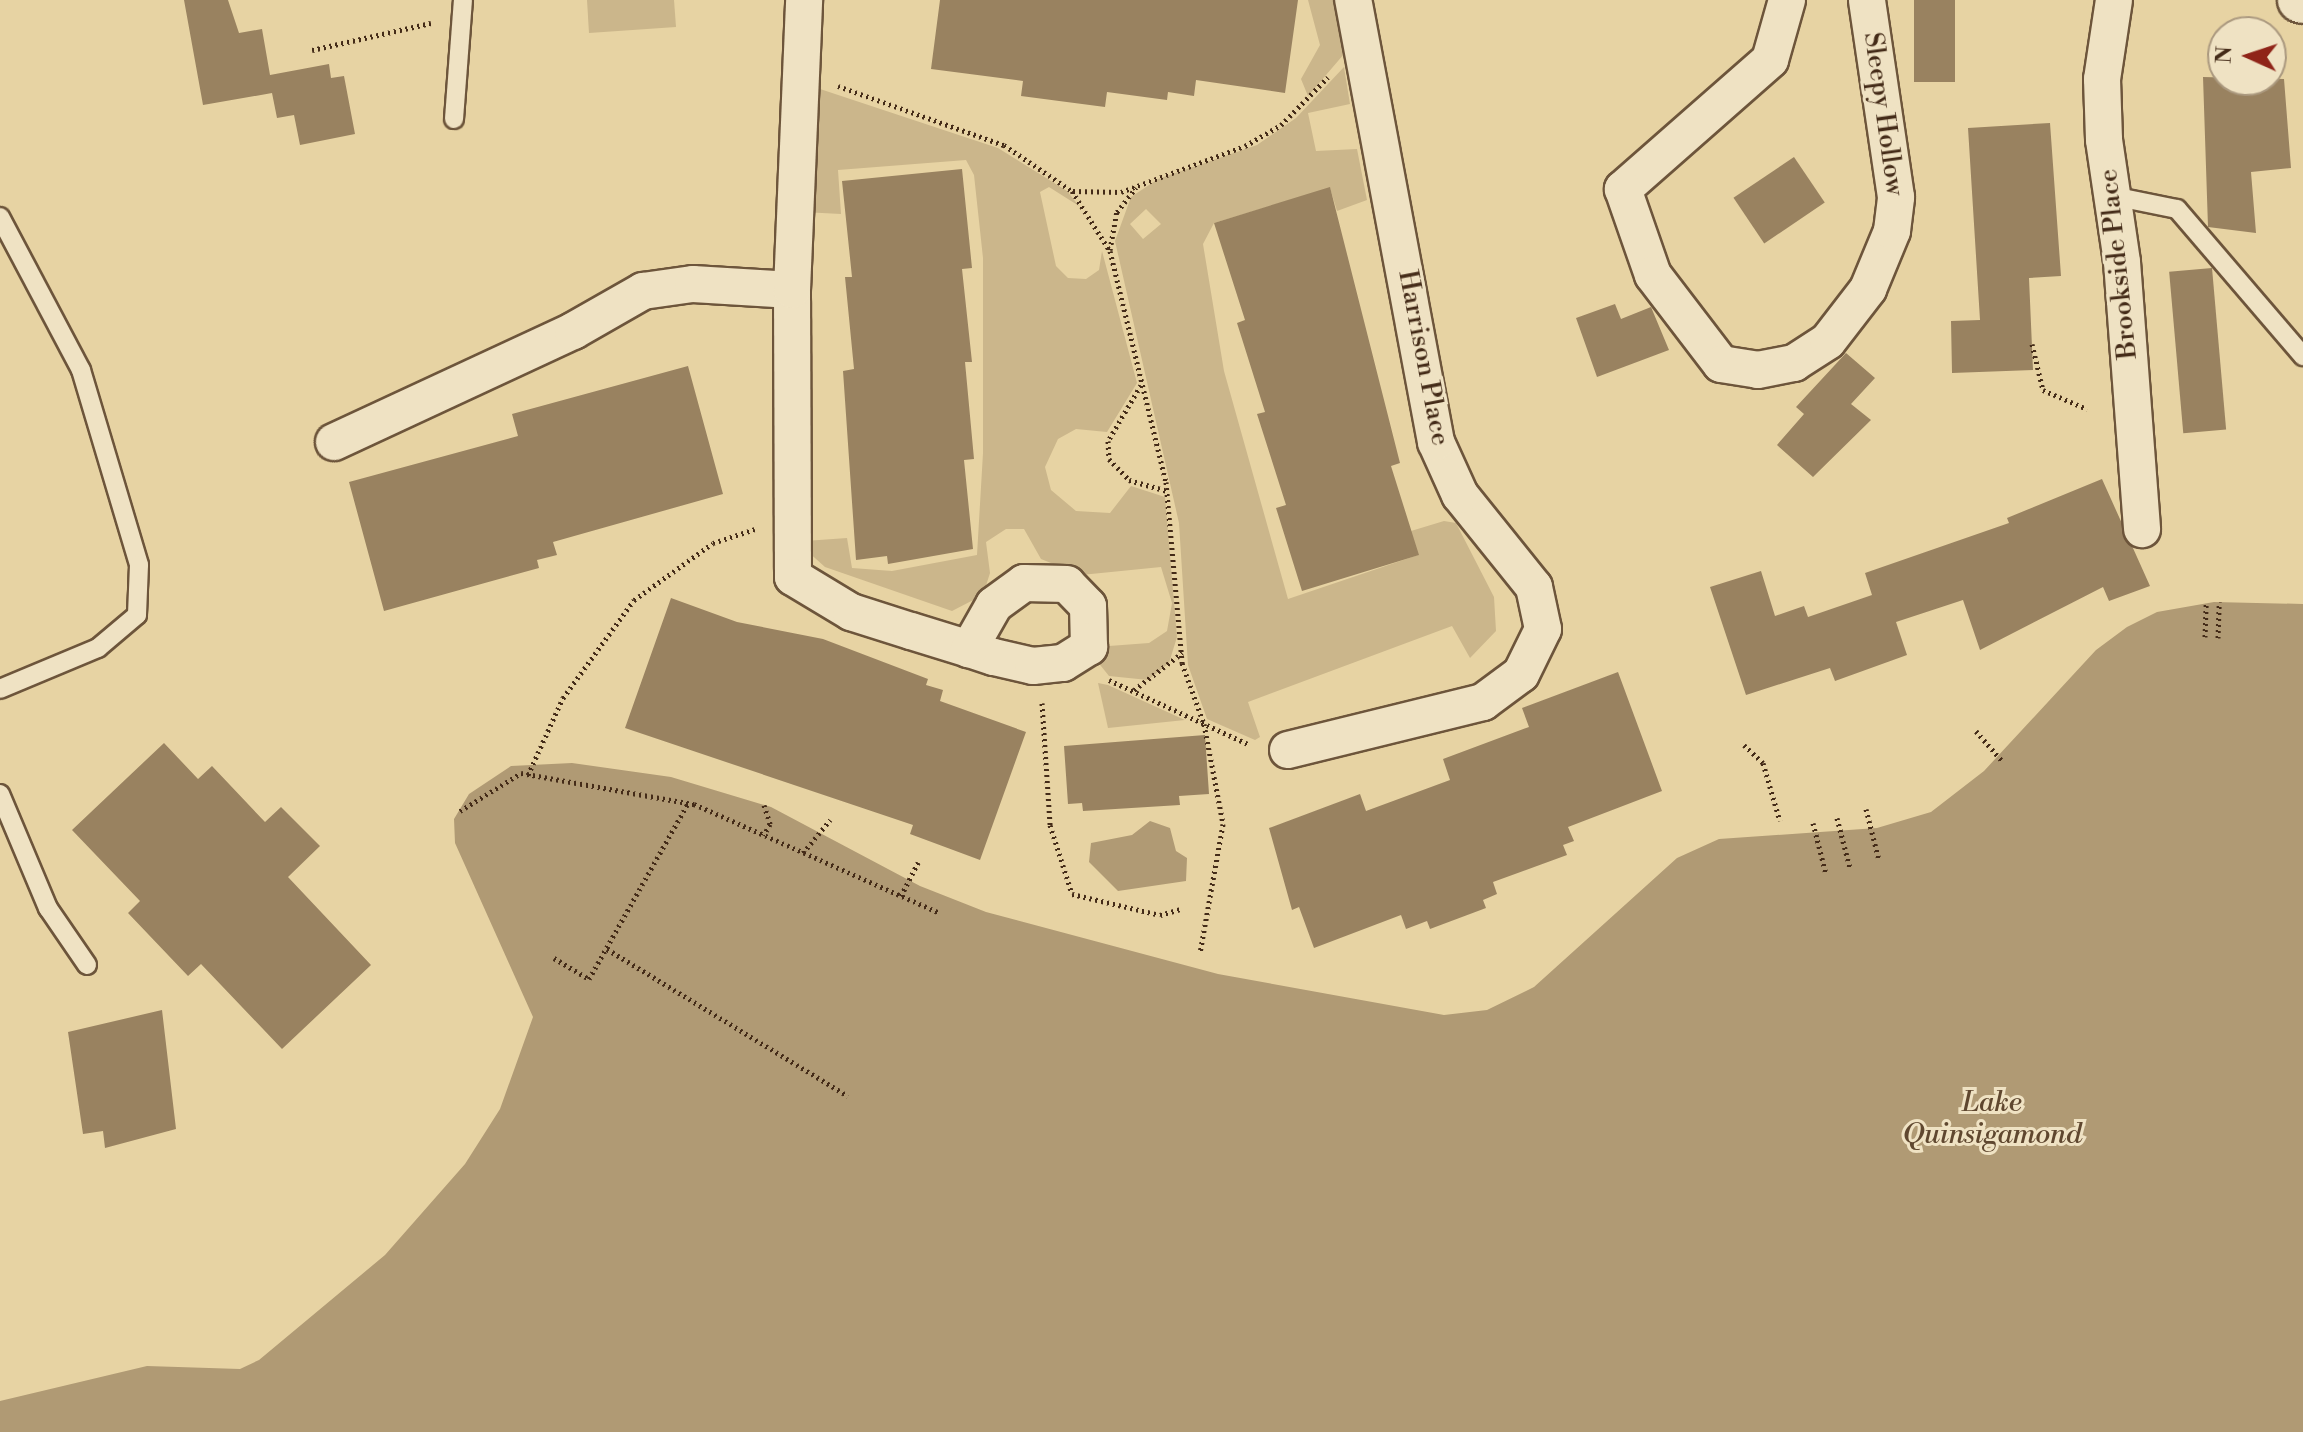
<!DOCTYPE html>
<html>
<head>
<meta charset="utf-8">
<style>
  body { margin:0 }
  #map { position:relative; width:2303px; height:1432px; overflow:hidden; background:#e7d3a3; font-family:"Libre Bodoni",serif }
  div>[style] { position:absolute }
  .green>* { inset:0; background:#cbb68b }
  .water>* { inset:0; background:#b09a74 }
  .building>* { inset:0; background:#998260; transform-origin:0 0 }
  .path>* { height:5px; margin-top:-2.5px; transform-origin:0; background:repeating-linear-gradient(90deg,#442b18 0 2px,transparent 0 6px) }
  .roads { filter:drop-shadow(2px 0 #6d553b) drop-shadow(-2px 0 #6d553b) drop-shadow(0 2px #6d553b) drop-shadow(0 -2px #6d553b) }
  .service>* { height:18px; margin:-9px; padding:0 9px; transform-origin:9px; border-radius:9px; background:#efe2c3 }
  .minor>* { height:36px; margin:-18px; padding:0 18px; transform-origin:18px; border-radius:18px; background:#efe2c3 }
  .secondary>* { height:44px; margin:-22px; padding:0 22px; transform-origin:22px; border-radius:22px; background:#efe2c3 }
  span { translate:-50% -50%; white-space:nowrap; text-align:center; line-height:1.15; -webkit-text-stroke:6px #efe2c3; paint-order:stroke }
  .street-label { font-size:26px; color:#442b18 }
  .water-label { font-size:28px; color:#5f472f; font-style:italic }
  .north { position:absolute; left:2207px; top:16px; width:80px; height:80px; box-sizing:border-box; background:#efe2c3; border:2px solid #ab997f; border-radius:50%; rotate:273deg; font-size:22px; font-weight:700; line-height:32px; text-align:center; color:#442b18 }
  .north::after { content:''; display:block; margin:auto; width:28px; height:36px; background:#8f2418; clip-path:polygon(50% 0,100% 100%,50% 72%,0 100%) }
</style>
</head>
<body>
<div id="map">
  <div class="green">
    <div style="clip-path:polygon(587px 0,674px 0,676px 27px,589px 33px)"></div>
    <div style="clip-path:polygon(1308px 0,1336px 0,1344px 54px,1308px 96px,1301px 79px,1320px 45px)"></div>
    <div style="clip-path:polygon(evenodd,1344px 67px,1350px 104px,1308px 113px,1316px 151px,1357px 149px,1367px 200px,1337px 211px,1330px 188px,1214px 223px,1203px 244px,1224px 371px,1288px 599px,1418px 555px,1411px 531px,1444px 521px,1456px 523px,1494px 597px,1496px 631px,1470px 658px,1452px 626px,1248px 702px,1260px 737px,1255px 740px,1207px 719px,1188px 665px,1179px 523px,1115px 241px,1131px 197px,1158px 179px,1257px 145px,1296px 118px,1344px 67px,1146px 209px,1161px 224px,1143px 239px,1130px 224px,1146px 209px)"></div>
    <div style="clip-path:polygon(814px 87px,998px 148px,1067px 191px,1079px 206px,1049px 187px,1040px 192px,1056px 266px,1068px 278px,1086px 279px,1099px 270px,1102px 251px,1137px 383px,1107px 432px,1076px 429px,1058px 439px,1045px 467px,1051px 490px,1076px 511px,1110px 513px,1131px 486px,1165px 497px,1177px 637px,1169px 663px,1148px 680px,1109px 676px,1097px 661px,1109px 646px,1149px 643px,1167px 631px,1172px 603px,1161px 567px,1081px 575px,1041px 559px,1024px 529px,1006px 529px,986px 542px,990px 573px,983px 595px,952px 611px,825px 567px,806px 550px,805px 541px,847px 538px,852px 568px,892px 571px,977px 555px,983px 453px,983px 258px,974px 175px,966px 160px,838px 170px,841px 214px,803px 212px)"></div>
    <div style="clip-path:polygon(1098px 683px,1108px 685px,1185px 720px,1108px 728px)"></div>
  </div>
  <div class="water">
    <div style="clip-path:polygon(2214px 602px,2303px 604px,2303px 1432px,0 1432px,0 1401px,147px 1366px,240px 1369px,259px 1360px,385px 1255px,465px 1164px,500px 1109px,533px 1017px,455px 843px,454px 819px,469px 794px,511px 766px,572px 763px,671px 777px,771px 807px,920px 886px,986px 912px,1218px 974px,1444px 1015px,1487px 1010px,1534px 987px,1677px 858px,1719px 839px,1877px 828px,1931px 812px,1984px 771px,2096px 650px,2127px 627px,2157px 612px)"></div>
    <div style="clip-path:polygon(1150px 821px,1170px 828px,1176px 851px,1187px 858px,1186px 881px,1118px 891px,1089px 862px,1091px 843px,1132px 835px)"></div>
  </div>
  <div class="building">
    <div style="clip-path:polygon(184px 0,228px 0,239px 33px,262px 29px,270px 75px,329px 64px,331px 78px,344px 76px,355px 134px,300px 145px,294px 115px,277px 118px,272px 93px,203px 105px)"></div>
    <div style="clip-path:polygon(940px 0,1298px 0,1285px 93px,1196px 80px,1194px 96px,1168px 92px,1167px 100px,1107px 92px,1105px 107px,1021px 96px,1023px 81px,931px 69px)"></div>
    <div style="left:1914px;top:0;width:41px;height:82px"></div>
    <div style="clip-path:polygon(2203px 77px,2284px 79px,2291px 168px,2251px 172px,2256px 233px,2208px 227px)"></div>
    <div style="clip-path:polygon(2050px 123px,2061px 276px,2029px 278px,2033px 370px,1952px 373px,1951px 321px,1980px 320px,1968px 128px)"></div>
    <div style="left:1794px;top:157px;width:55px;height:73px;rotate:56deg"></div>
    <div style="clip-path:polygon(962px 169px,972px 268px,962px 269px,972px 362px,965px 362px,974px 459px,964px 460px,973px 549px,888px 564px,887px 556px,856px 560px,843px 371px,854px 369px,845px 277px,852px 277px,842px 181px)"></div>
    <div style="clip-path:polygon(1330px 187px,1400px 463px,1391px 466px,1419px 555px,1302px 591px,1276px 508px,1286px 505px,1257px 414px,1265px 412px,1237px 323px,1245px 320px,1214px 223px)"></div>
    <div style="left:2212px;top:268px;width:162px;height:43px;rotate:85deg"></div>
    <div style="clip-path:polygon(1615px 304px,1621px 319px,1651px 307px,1669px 350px,1597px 377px,1576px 318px)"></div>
    <div style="clip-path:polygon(1846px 353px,1875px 378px,1851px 404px,1871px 420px,1813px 477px,1777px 445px,1804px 414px,1796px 407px)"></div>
    <div style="clip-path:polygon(688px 366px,723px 494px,553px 542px,557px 555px,537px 560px,539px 568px,384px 611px,349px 482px,518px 436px,512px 414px)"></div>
    <div style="clip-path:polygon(2102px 479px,2150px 586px,2109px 601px,2103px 587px,1980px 650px,1963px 600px,1896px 622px,1907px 655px,1835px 681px,1830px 668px,1746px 695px,1710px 587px,1761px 571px,1775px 616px,1804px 606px,1808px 617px,1872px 595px,1865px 573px,2009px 523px,2007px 518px)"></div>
    <div style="clip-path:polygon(671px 598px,737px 622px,823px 639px,928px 679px,926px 685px,943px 690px,940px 701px,1026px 732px,980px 860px,910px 834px,913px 825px,625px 728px)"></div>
    <div style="clip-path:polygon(1618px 672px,1662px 791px,1568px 827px,1574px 841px,1563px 845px,1567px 855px,1493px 882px,1497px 894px,1483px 900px,1486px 908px,1430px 929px,1427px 921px,1406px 929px,1401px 915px,1314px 948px,1299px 907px,1292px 910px,1269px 828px,1360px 794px,1366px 811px,1450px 780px,1443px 759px,1529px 727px,1522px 708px)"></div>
    <div style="clip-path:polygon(1205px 735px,1209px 794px,1179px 796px,1180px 805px,1083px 811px,1082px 803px,1068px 804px,1064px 746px)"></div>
    <div style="clip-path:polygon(164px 743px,198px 779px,212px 766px,265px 822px,281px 807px,320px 846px,288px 877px,371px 965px,282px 1049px,201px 964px,188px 976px,128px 913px,140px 901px,72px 830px)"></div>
    <div style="clip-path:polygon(162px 1010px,176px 1129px,105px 1148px,103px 1131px,83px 1134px,68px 1032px)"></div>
  </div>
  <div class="path">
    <div style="left:312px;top:50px;width:122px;rotate:-12.8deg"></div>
    <div style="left:838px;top:86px;width:176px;rotate:19.6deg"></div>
    <div style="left:1004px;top:145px;width:82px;rotate:34.1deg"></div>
    <div style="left:1072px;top:191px;width:71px;rotate:57.7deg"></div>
    <div style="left:1110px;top:251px;width:238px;rotate:76.4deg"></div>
    <div style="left:1166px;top:482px;width:182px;rotate:84.9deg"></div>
    <div style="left:1182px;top:663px;width:65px;rotate:70.2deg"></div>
    <div style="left:1204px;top:724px;width:102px;rotate:79.2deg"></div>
    <div style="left:1223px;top:824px;width:131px;rotate:100.1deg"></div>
    <div style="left:1073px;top:191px;width:48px;rotate:1.2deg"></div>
    <div style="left:1121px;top:192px;width:132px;rotate:-20.4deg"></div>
    <div style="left:1245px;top:146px;width:42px;rotate:-30.3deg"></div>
    <div style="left:1281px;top:125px;width:67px;rotate:-45.6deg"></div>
    <div style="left:1110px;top:250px;width:39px;rotate:-80deg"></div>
    <div style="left:1117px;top:212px;width:31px;rotate:-52deg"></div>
    <div style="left:2032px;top:344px;width:47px;rotate:76.6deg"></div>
    <div style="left:2043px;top:390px;width:48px;rotate:23.4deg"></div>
    <div style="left:1141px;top:385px;width:65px;rotate:120.5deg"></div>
    <div style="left:1108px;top:441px;width:18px;rotate:87deg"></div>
    <div style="left:1109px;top:459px;width:29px;rotate:46deg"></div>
    <div style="left:1129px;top:480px;width:40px;rotate:16deg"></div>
    <div style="left:2205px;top:637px;width:33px;rotate:-88deg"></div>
    <div style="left:2218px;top:638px;width:36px;rotate:-88deg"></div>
    <div style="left:1109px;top:680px;width:153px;rotate:24.7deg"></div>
    <div style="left:1134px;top:690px;width:61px;rotate:-37.6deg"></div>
    <div style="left:1042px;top:703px;width:122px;rotate:86.2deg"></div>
    <div style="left:1050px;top:825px;width:72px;rotate:72.3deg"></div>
    <div style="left:1072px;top:894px;width:90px;rotate:13.4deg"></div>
    <div style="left:1160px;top:915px;width:22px;rotate:-16deg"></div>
    <div style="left:1976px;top:731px;width:41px;rotate:48.9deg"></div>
    <div style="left:1744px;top:745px;width:26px;rotate:43deg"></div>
    <div style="left:1763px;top:763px;width:60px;rotate:73.7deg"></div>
    <div style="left:528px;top:775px;width:85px;rotate:-65.6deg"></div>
    <div style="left:563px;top:698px;width:121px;rotate:-54.1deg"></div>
    <div style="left:634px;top:600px;width:97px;rotate:-35.8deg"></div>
    <div style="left:713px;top:543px;width:44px;rotate:-18.4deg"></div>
    <div style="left:764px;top:805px;width:20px;rotate:72deg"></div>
    <div style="left:770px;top:824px;width:13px;rotate:119deg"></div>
    <div style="left:1866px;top:809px;width:53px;rotate:75.7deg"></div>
    <div style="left:460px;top:811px;width:72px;rotate:-31.9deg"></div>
    <div style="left:521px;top:773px;width:176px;rotate:10.2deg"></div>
    <div style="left:694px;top:804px;width:269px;rotate:23.9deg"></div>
    <div style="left:1837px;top:818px;width:52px;rotate:75.4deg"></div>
    <div style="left:1813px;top:823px;width:53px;rotate:75.7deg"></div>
    <div style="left:803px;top:853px;width:43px;rotate:-50.7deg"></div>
    <div style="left:901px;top:896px;width:38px;rotate:-63deg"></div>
    <div style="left:607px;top:949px;width:282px;rotate:31.4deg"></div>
    <div style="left:554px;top:958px;width:41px;rotate:31deg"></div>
    <div style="left:589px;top:979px;width:202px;rotate:-60.6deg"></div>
  </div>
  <div class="roads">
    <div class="service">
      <div style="left:454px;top:119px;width:119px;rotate:-85.7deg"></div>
      <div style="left:2113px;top:196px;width:65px;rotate:11.5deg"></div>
      <div style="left:2177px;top:209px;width:194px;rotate:49.4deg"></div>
      <div style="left:0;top:217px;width:173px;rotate:62.1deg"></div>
      <div style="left:81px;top:370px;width:203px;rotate:73.4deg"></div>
      <div style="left:139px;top:565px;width:50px;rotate:92.3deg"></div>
      <div style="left:137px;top:615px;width:51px;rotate:139.8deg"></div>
      <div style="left:98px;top:648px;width:106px;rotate:157.3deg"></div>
      <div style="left:0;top:794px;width:124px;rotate:67.2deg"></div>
      <div style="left:48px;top:908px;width:69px;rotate:55.6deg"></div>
    </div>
    <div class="minor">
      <div style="left:1787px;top:0;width:62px;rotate:105.8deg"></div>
      <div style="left:1770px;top:60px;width:196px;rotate:138.7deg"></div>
      <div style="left:1623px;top:189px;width:91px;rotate:70.8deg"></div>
      <div style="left:1653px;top:275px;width:112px;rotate:52.6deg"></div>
      <div style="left:1721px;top:364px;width:37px;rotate:9deg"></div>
      <div style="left:1758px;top:370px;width:37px;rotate:-11deg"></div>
      <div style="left:1794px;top:363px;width:40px;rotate:-32.9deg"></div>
      <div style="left:1828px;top:341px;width:66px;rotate:-52.4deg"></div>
      <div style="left:1868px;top:289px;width:63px;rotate:-67.5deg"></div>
      <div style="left:1892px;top:231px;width:34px;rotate:-83deg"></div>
      <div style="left:1896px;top:197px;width:199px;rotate:-98.4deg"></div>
      <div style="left:2114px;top:0;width:80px;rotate:98.6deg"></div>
      <div style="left:2102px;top:79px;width:61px;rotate:88.1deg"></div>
      <div style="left:2104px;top:140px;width:123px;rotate:81.6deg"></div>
      <div style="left:2122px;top:262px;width:268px;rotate:85.7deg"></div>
      <div style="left:792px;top:290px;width:287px;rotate:89.8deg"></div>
      <div style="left:793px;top:577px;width:68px;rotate:31.1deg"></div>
      <div style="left:851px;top:612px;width:63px;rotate:17.6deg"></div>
      <div style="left:911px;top:631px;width:61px;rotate:17.2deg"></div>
      <div style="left:969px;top:649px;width:26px;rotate:18deg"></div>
      <div style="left:994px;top:657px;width:40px;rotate:13deg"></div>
      <div style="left:1033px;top:666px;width:30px;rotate:-6deg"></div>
      <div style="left:1063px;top:663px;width:31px;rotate:-32deg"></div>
      <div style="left:1089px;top:647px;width:41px;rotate:-91.4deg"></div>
      <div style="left:1088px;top:606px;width:30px;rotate:-134deg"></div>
      <div style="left:1067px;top:584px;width:43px;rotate:-178.7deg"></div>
      <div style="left:1024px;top:583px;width:37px;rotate:144deg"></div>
      <div style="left:994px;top:605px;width:51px;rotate:119.6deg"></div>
      <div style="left:334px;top:442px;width:264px;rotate:-24.9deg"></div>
      <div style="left:573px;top:331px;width:81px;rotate:-29.7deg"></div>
      <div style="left:643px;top:291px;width:50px;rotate:-8deg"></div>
      <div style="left:693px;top:284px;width:99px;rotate:3.5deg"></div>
      <div style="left:792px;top:290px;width:290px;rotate:-87.6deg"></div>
      <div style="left:1288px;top:750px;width:201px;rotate:-13.8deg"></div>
      <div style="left:1483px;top:702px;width:47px;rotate:-36.4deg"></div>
      <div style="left:1521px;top:674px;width:50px;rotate:-63.9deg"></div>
      <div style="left:1543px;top:629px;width:43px;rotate:-102.1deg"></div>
      <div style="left:1534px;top:587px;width:118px;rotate:-128.8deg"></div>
      <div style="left:1460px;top:495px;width:58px;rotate:-114.4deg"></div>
      <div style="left:1436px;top:442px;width:450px;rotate:-100.6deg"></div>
    </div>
    <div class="secondary">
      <div style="left:2300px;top:0;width:3px;rotate:18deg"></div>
    </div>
  </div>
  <div class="street-label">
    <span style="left:1883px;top:114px;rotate:82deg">Sleepy Hollow</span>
    <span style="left:2119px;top:264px;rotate:-96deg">Brookside Place</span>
    <span style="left:1423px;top:358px;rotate:79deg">Harrison Place</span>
  </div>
  <div class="water-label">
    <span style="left:1992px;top:1119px">Lake<br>Quinsigamond</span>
  </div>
  <div class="north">N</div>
</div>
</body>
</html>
